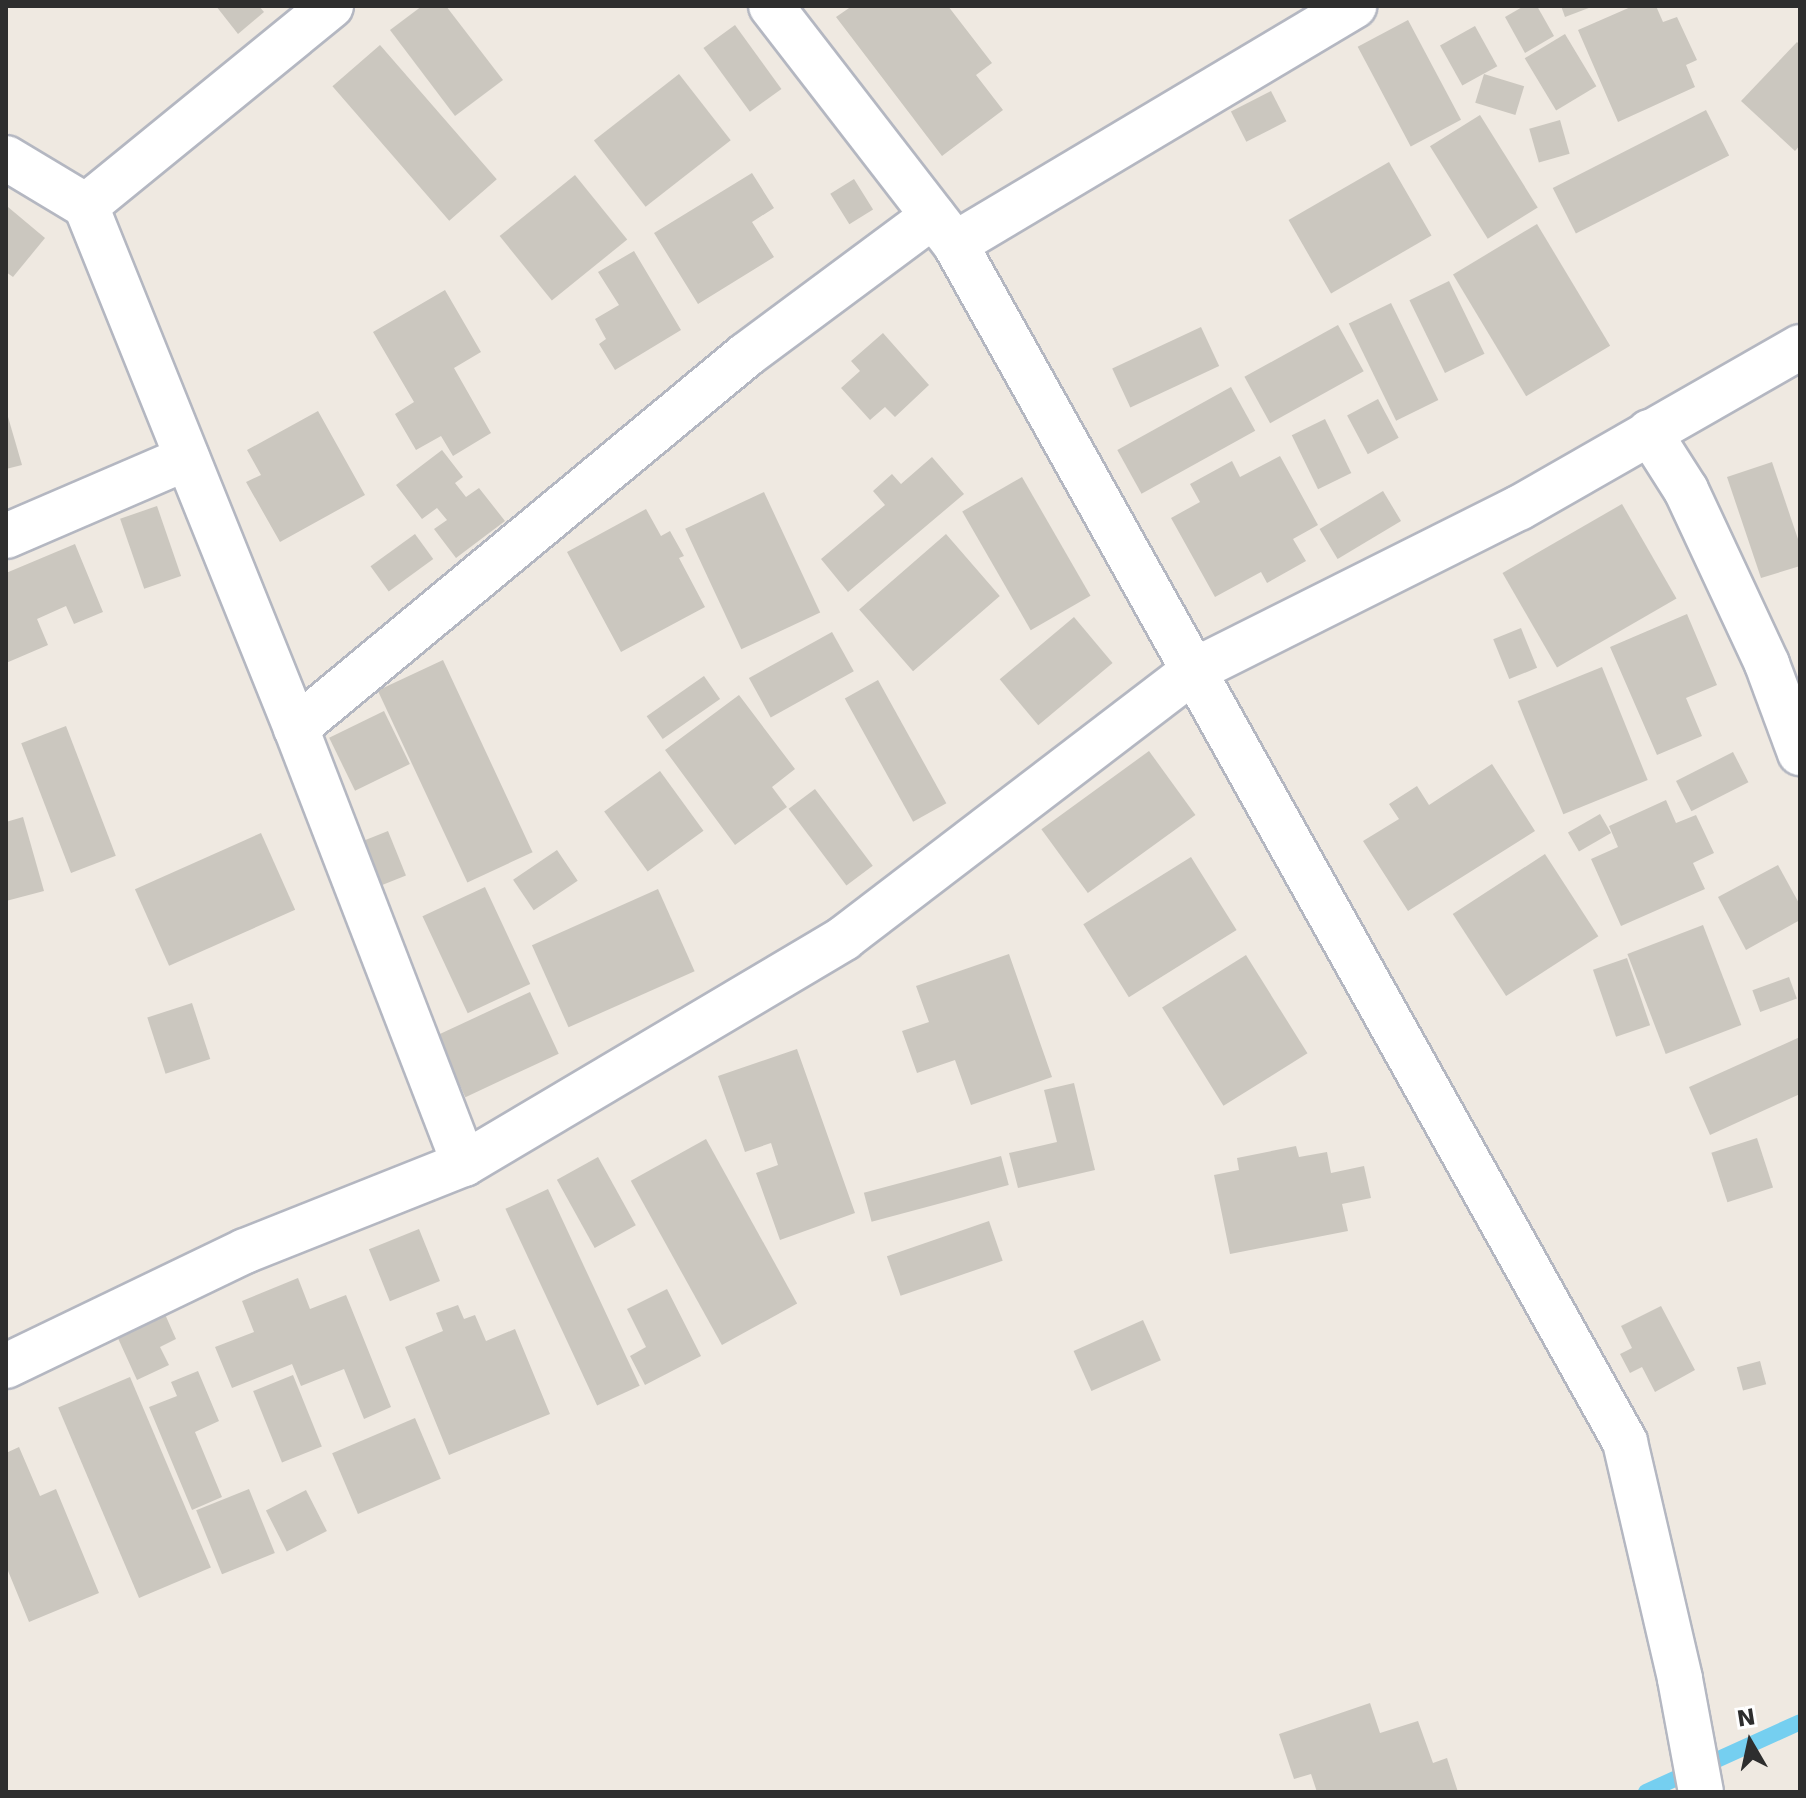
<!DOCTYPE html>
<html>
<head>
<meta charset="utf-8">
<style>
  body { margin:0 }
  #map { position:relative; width:1806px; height:1798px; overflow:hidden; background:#efe9e1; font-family:"DejaVu Sans",sans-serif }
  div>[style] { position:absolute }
  .stream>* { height:16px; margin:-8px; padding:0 8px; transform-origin:8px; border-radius:8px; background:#75cff0 }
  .building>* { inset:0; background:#cbc7bf; transform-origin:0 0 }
  .roads { filter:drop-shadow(2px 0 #b4b7c1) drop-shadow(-2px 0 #b4b7c1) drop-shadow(0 2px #b4b7c1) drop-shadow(0 -2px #b4b7c1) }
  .street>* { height:44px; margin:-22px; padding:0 22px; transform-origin:22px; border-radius:22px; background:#fff }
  span { translate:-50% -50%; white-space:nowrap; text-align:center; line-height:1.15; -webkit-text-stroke:6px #fff; paint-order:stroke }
  .frame { position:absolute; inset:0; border:8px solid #2e2e2e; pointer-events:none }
  .north { position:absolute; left:1710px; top:1702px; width:80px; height:80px; -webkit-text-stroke:6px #fff; paint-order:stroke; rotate:351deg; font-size:22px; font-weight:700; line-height:32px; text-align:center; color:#2e2e2e }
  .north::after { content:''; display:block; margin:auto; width:28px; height:36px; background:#2e2e2e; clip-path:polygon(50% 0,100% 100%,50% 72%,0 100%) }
</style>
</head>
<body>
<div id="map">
  <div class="stream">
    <div style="left:1646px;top:1792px;width:169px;rotate:-24.4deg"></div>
  </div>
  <div class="building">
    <div style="clip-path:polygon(216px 6px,259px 6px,264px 12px,238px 34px)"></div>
    <div style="clip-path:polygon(422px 6px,446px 6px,503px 80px,455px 116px,390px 30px)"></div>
    <div style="clip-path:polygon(852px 6px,948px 6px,992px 63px,976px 75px,1003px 110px,942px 156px,836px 17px)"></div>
    <div style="clip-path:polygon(1524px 6px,1537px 6px,1554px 36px,1525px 53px,1505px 17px)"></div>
    <div style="clip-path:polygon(1561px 6px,1594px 6px,1565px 17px)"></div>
    <div style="clip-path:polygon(1633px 6px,1656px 6px,1663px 22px,1677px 17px,1697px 60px,1686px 65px,1695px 87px,1618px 122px,1578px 30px)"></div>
    <div style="left:1408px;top:20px;width:113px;height:57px;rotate:62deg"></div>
    <div style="left:735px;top:25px;width:79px;height:39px;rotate:54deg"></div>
    <div style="left:1475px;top:26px;width:46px;height:40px;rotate:61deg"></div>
    <div style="left:1565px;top:34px;width:61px;height:47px;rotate:59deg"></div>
    <div style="clip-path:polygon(1797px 42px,1800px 45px,1800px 145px,1795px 151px,1741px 101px)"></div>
    <div style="left:380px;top:45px;width:178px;height:63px;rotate:49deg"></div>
    <div style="left:679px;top:74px;width:84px;height:108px;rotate:52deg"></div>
    <div style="left:1484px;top:74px;width:42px;height:30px;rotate:17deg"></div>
    <div style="left:1271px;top:91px;width:34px;height:45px;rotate:63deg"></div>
    <div style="left:1706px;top:110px;width:51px;height:172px;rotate:63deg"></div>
    <div style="left:1480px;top:115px;width:109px;height:59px;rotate:58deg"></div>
    <div style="left:1560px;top:120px;width:35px;height:32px;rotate:74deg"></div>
    <div style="left:1389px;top:162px;width:85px;height:116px;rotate:60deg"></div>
    <div style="clip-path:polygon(752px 173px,774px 208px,752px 222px,774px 257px,698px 304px,654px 233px)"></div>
    <div style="left:575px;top:175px;width:83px;height:97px;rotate:51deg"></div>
    <div style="left:854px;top:179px;width:36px;height:28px;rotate:58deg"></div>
    <div style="clip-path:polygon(8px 207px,45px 238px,13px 277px,6px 272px)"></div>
    <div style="left:1537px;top:224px;width:142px;height:98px;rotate:59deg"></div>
    <div style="clip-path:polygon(634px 251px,681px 330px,615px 370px,599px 344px,606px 339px,595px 319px,619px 305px,598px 272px)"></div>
    <div style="left:1449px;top:281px;width:81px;height:44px;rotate:64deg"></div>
    <div style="clip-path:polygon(445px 290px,481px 352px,454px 368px,491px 433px,453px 456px,441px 436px,416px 450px,395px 414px,414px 402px,373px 332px)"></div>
    <div style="left:1391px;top:303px;width:108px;height:47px;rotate:64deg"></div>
    <div style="left:1338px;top:325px;width:53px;height:107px;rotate:61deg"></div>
    <div style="left:1201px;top:327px;width:43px;height:98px;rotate:65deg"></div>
    <div style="clip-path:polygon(883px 333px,929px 385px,895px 417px,885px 407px,870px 420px,841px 388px,860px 371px,851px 361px)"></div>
    <div style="left:1231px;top:387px;width:50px;height:130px;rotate:61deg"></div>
    <div style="left:1378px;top:399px;width:44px;height:35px;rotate:62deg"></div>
    <div style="clip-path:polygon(6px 410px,22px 465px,6px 469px)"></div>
    <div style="clip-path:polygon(318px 411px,365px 495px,280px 542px,246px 482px,261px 475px,247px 450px)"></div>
    <div style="left:1325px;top:419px;width:60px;height:37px;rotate:64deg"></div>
    <div style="clip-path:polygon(442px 450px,463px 477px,455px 483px,466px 497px,479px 488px,505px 521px,456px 558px,434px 529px,447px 520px,437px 508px,422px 519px,396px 485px)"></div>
    <div style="clip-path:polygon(1280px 456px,1318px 525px,1293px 539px,1306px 561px,1267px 583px,1261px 572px,1215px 597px,1171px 518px,1200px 502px,1190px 484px,1232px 461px,1240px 477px)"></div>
    <div style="clip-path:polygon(932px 457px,964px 494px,848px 592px,821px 559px,885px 505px,873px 491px,892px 474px,901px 484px)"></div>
    <div style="clip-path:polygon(1772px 462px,1800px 545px,1800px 566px,1761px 578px,1727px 477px)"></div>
    <div style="left:1022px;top:477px;width:137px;height:69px;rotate:60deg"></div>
    <div style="left:1383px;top:491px;width:35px;height:74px;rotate:59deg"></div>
    <div style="left:764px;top:492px;width:133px;height:87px;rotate:65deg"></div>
    <div style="left:1622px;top:504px;width:109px;height:138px;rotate:60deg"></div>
    <div style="left:157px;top:506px;width:74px;height:39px;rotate:71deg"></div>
    <div style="clip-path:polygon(646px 509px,661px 536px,670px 531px,684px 556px,679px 558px,705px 607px,621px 652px,567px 552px)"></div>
    <div style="left:415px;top:534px;width:31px;height:55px;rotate:54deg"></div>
    <div style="left:946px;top:534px;width:82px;height:115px;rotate:49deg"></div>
    <div style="clip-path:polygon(75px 544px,103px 612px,74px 624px,66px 606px,37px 619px,48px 645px,6px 663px,6px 573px)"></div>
    <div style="clip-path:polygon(1687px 614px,1717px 685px,1686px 698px,1702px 736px,1657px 755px,1610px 647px)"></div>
    <div style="left:1074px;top:617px;width:60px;height:97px;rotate:50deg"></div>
    <div style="left:1521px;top:628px;width:43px;height:30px;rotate:68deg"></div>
    <div style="left:832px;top:632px;width:45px;height:95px;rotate:61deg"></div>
    <div style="left:443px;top:660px;width:212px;height:72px;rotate:65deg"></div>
    <div style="left:1602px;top:667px;width:122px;height:91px;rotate:68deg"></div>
    <div style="left:704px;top:676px;width:28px;height:70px;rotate:55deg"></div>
    <div style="left:878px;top:680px;width:141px;height:38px;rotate:61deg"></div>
    <div style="clip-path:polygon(739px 695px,795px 769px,772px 787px,787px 807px,735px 845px,665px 750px)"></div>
    <div style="left:384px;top:711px;width:59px;height:61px;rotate:64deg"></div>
    <div style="left:66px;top:726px;width:139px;height:48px;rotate:69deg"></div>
    <div style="left:1149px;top:751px;width:79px;height:133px;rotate:54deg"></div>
    <div style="left:1733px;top:752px;width:34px;height:64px;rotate:63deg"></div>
    <div style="clip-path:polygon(1492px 764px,1535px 831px,1408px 911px,1363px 841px,1399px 819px,1389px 804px,1417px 786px,1429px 805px)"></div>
    <div style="left:660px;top:771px;width:74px;height:69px;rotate:54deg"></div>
    <div style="left:815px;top:789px;width:96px;height:33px;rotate:53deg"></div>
    <div style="clip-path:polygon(1666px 800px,1676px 823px,1696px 815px,1714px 853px,1693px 863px,1705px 889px,1621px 926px,1591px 859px,1618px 847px,1609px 826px)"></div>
    <div style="left:1600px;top:814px;width:22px;height:37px;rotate:60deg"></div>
    <div style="clip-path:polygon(23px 817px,44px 891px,6px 901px,6px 822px)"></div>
    <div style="left:388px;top:831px;width:48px;height:27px;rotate:68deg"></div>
    <div style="left:261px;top:833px;width:84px;height:138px;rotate:66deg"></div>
    <div style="left:557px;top:850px;width:37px;height:53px;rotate:56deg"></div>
    <div style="left:1545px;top:854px;width:98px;height:110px;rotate:57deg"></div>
    <div style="left:1191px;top:857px;width:86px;height:127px;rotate:58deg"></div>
    <div style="clip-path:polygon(1778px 865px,1800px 905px,1800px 920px,1746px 950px,1718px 897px)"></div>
    <div style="left:485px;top:887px;width:107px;height:69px;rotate:65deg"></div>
    <div style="left:658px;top:889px;width:90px;height:138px;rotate:66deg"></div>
    <div style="left:1703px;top:925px;width:107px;height:81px;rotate:69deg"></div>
    <div style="clip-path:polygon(1009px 954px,1052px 1077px,971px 1105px,955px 1060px,917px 1073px,902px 1031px,929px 1022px,916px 986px)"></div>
    <div style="left:1246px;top:955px;width:116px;height:99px;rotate:58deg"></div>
    <div style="left:1627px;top:958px;width:71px;height:36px;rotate:71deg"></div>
    <div style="left:1789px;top:977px;width:23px;height:39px;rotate:70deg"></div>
    <div style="left:530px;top:992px;width:68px;height:103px;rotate:65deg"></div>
    <div style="left:192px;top:1003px;width:59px;height:47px;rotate:72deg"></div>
    <div style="clip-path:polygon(1800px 1037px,1800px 1094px,1710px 1135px,1689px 1087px)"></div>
    <div style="clip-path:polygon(797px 1049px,855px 1213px,780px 1240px,756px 1173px,778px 1165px,771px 1143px,745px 1152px,718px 1076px)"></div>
    <div style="clip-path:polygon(1074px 1083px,1095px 1170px,1018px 1188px,1009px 1153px,1057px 1142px,1044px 1090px)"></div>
    <div style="left:1757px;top:1138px;width:52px;height:48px;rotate:72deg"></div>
    <div style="left:706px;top:1139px;width:188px;height:86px;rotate:61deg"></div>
    <div style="clip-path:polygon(1296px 1146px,1299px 1157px,1327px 1152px,1331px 1173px,1364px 1166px,1371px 1198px,1342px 1204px,1348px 1231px,1230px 1254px,1214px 1175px,1239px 1170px,1237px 1158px)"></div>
    <div style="left:1001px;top:1156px;width:30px;height:142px;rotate:75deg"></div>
    <div style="left:598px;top:1157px;width:78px;height:47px;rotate:61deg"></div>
    <div style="left:548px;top:1189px;width:217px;height:47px;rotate:65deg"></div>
    <div style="left:989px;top:1221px;width:42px;height:108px;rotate:71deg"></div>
    <div style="left:419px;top:1229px;width:56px;height:54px;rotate:68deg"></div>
    <div style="clip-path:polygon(298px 1278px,310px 1309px,346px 1295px,391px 1407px,364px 1419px,344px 1369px,301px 1386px,292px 1364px,232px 1388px,215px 1347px,254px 1332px,242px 1301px)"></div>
    <div style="clip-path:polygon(667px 1289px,701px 1356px,645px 1385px,630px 1356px,646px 1347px,627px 1309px)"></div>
    <div style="clip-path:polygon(458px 1305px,464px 1319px,475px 1315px,486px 1341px,515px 1329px,550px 1414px,449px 1455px,405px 1347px,443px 1331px,436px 1313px)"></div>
    <div style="clip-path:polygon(1661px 1306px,1695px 1370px,1655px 1392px,1642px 1367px,1630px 1373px,1620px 1354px,1632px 1348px,1621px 1326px)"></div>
    <div style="clip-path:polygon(164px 1312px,176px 1339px,160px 1347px,169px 1365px,137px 1380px,116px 1334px)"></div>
    <div style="left:1143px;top:1320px;width:44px;height:76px;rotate:66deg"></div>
    <div style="left:1760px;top:1361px;width:24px;height:24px;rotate:75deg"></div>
    <div style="clip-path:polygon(198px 1371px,219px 1421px,195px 1432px,222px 1497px,192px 1510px,149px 1407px,177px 1396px,171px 1382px)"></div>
    <div style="left:293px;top:1375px;width:77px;height:43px;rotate:68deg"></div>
    <div style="left:130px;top:1377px;width:207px;height:78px;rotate:67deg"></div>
    <div style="left:415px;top:1418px;width:66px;height:90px;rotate:67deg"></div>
    <div style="clip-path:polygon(19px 1447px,40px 1496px,56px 1489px,99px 1593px,29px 1622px,6px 1566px,6px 1453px)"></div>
    <div style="left:249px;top:1489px;width:69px;height:57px;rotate:68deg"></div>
    <div style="left:306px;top:1490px;width:46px;height:45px;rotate:63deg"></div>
    <div style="clip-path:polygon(1370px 1703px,1380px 1733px,1418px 1721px,1433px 1763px,1447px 1758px,1458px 1792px,1317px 1792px,1311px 1774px,1294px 1779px,1279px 1734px)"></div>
  </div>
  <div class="roads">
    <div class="street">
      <div style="left:331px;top:6px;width:316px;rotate:140.8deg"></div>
      <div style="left:86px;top:206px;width:563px;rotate:68.09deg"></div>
      <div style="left:296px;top:728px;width:467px;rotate:68.9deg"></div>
      <div style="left:771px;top:6px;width:301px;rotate:52.3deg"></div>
      <div style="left:955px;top:244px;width:1373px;rotate:60.78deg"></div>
      <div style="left:1625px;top:1442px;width:243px;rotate:76.9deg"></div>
      <div style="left:1680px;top:1679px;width:115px;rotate:79.5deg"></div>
      <div style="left:6px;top:158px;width:93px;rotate:31deg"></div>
      <div style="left:955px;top:244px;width:465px;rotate:-30.8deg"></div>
      <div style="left:1649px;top:432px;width:69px;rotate:57.5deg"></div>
      <div style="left:1686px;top:490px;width:192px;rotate:65deg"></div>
      <div style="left:1767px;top:664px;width:95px;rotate:69.7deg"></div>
      <div style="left:6px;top:536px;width:197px;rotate:-23.3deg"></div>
      <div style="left:296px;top:728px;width:584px;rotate:-39.65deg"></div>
      <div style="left:746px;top:355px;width:233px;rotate:-36.6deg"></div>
      <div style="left:6px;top:1366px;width:265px;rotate:-25.7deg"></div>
      <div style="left:245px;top:1251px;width:236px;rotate:-21.7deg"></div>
      <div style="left:464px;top:1164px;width:442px;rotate:-30.7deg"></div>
      <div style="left:844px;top:938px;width:439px;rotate:-37.4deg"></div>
      <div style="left:1193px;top:671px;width:364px;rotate:-26.6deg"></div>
      <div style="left:1519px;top:508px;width:324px;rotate:-29.8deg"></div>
    </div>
  </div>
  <div class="frame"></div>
  <div class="north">N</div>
</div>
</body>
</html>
